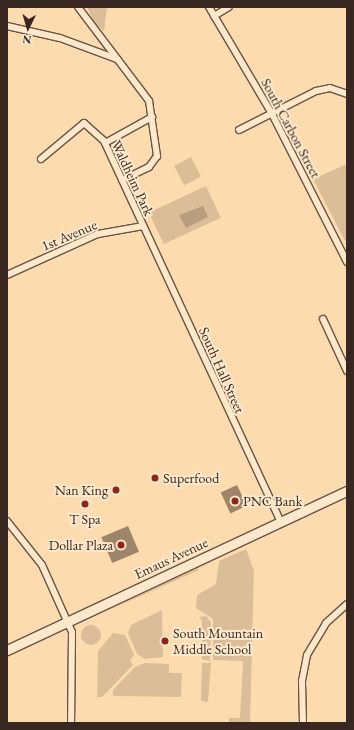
<!DOCTYPE html>
<html>
<head>
<meta charset="utf-8">
<style>
  body { margin:0 }
  #map { position:relative; width:354px; height:730px; overflow:hidden; background:#fcdcaf; font-family:"EB Garamond",serif }
  div>[style] { position:absolute }
  .green>* { inset:0; background:#dbbd97; transform-origin:0 0 }
  .round { border-radius:50% }
  .water>* { inset:0; background:#b99e7e }
  .building>* { inset:0; background:#9e856a; transform-origin:0 0 }
  .roads { filter:drop-shadow(1px 0 #695444) drop-shadow(-1px 0 #695444) drop-shadow(0 1px #695444) drop-shadow(0 -1px #695444) }
  .street>* { height:6px; margin:-3px; padding:0 3px; transform-origin:3px; border-radius:3px; background:#fde8cb }
  .secondary>* { height:9px; margin:-4.5px; padding:0 4.5px; transform-origin:4.5px; border-radius:4.5px; background:#fde8cb }
  .dots>* { width:11px; height:11px; translate:-50% -50%; box-sizing:border-box; border:2px solid #fde8cb; border-radius:50% }
  span { translate:-50% -50%; white-space:nowrap; text-align:center; line-height:1.15; -webkit-text-stroke:4px #fde8cb; paint-order:stroke }
  .street-label { font-size:14px; color:#382720 }
  .poi-label { font-size:14px; color:#382720 }
  .left { translate:0 -50%; text-align:left }
  .right { translate:-100% -50%; text-align:right }
  .frame { position:absolute; inset:0; border:8px solid #382720; pointer-events:none }
  .north { position:absolute; left:8px; top:8px; width:40px; height:40px; -webkit-text-stroke:3px #fde8cb; paint-order:stroke; rotate:185deg; font-size:11px; font-weight:700; line-height:16px; text-align:center; color:#382720 }
  .north::after { content:''; display:block; margin:auto; width:14px; height:18px; background:#382720; clip-path:polygon(50% 0,100% 100%,50% 72%,0 100%) }
</style>
</head>
<body>
<div id="map">
  <div class="green">
    <div style="clip-path:polygon(87px 7px,107px 7px,104px 31px,95px 24px)"></div>
    <div style="left:191px;top:157px;width:22px;height:19px;rotate:63deg"></div>
    <div style="clip-path:polygon(347px 164px,347px 240px,345px 241px,313px 179px)"></div>
    <div style="left:206px;top:186px;width:35px;height:63px;rotate:65deg"></div>
    <div style="clip-path:polygon(246px 549px,254px 571px,250px 723px,229px 723px,229px 718px,240px 718px,243px 661px,213px 660px,213px 619px,196px 608px,197px 595px,216px 584px,219px 561px)"></div>
    <div style="clip-path:polygon(198px 568px,199px 570px,105px 612px)"></div>
    <div style="clip-path:polygon(162px 610px,163px 657px,145px 659px,137px 654px,128px 633px,131px 625px)"></div>
    <div style="clip-path:polygon(206px 616px,211px 622px,210px 661px,202px 659px,202px 621px,199px 617px)"></div>
    <div class="round" style="left:81px;top:625px;width:20px;height:20px"></div>
    <div style="clip-path:polygon(113px 633px,125px 635px,134px 655px,130px 660px,133px 665px,102px 697px,97px 697px,98px 651px)"></div>
    <div style="clip-path:polygon(145px 663px,169px 664px,169px 673px,182px 673px,181px 697px,113px 696px,113px 690px,135px 667px)"></div>
    <div style="clip-path:polygon(202px 663px,211px 663px,208px 702px,201px 701px)"></div>
  </div>
  <div class="water">
    <div style="clip-path:polygon(203px 206px,208px 217px,186px 228px,179px 215px)"></div>
  </div>
  <div class="building">
    <div style="left:237px;top:485px;width:23px;height:18px;rotate:65deg"></div>
    <div style="left:128px;top:526px;width:28px;height:29px;rotate:67deg"></div>
  </div>
  <div class="roads">
    <div class="street">
      <div style="left:78px;top:7px;width:118px;rotate:52.9deg"></div>
      <div style="left:149px;top:101px;width:56px;rotate:81.7deg"></div>
      <div style="left:157px;top:156px;width:14px;rotate:126deg"></div>
      <div style="left:149px;top:167px;width:30px;rotate:154deg"></div>
      <div style="left:209px;top:7px;width:124px;rotate:59.5deg"></div>
      <div style="left:272px;top:114px;width:166px;rotate:63.1deg"></div>
      <div style="left:214px;top:16px;width:17px;rotate:-31deg"></div>
      <div style="left:7px;top:26px;width:54px;rotate:12.8deg"></div>
      <div style="left:60px;top:38px;width:61px;rotate:20.2deg"></div>
      <div style="left:239px;top:130px;width:86px;rotate:-26.9deg"></div>
      <div style="left:316px;top:91px;width:14px;rotate:-12deg"></div>
      <div style="left:330px;top:88px;width:18px;rotate:19deg"></div>
      <div style="left:105px;top:143px;width:54px;rotate:-29deg"></div>
      <div style="left:41px;top:159px;width:56px;rotate:-39.9deg"></div>
      <div style="left:84px;top:123px;width:27px;rotate:42deg"></div>
      <div style="left:104px;top:141px;width:420px;rotate:65.1deg"></div>
      <div style="left:7px;top:275px;width:100px;rotate:-24.3deg"></div>
      <div style="left:98px;top:234px;width:46px;rotate:-10.1deg"></div>
      <div style="left:323px;top:319px;width:57px;rotate:65.2deg"></div>
      <div style="left:7px;top:521px;width:56px;rotate:51.5deg"></div>
      <div style="left:42px;top:565px;width:73px;rotate:65.9deg"></div>
      <div style="left:72px;top:632px;width:91px;rotate:90.6deg"></div>
      <div style="left:303px;top:723px;width:42px;rotate:-91.4deg"></div>
      <div style="left:302px;top:681px;width:26px;rotate:-79deg"></div>
      <div style="left:307px;top:655px;width:37px;rotate:-59deg"></div>
      <div style="left:326px;top:623px;width:28px;rotate:-42deg"></div>
    </div>
    <div class="secondary">
      <div style="left:7px;top:650px;width:375px;rotate:-25.1deg"></div>
    </div>
  </div>
  <div class="dots">
    <div style="left:155px;top:478px;background:#8f2418"></div>
    <div style="left:116px;top:490px;background:#8f2418"></div>
    <div style="left:235px;top:501px;background:#8f2418"></div>
    <div style="left:85px;top:504px;background:#8f2418"></div>
    <div style="left:121px;top:545px;background:#8f2418"></div>
    <div style="left:165px;top:641px;background:#8f2418"></div>
  </div>
  <div class="street-label">
    <span style="left:291px;top:128px;rotate:62deg">South Carbon Street</span>
    <span style="left:133px;top:178px;rotate:65deg">Waldheim Park</span>
    <span style="left:69px;top:235px;rotate:-23deg">1st Avenue</span>
    <span style="left:222px;top:370px;rotate:66deg">South Hall Street</span>
    <span style="left:171px;top:558px;rotate:-25deg">Emaus Avenue</span>
  </div>
  <div class="poi-label">
    <span class="left" style="left:163px;top:478px">Superfood</span>
    <span class="right" style="left:108px;top:490px">Nan King</span>
    <span class="left" style="left:243px;top:501px">PNC Bank</span>
    <span style="left:85px;top:519px">T Spa</span>
    <span class="right" style="left:113px;top:545px">Dollar Plaza</span>
    <span class="left" style="left:173px;top:641px">South Mountain<br>Middle School</span>
  </div>
  <div class="frame"></div>
  <div class="north">N</div>
</div>
</body>
</html>
